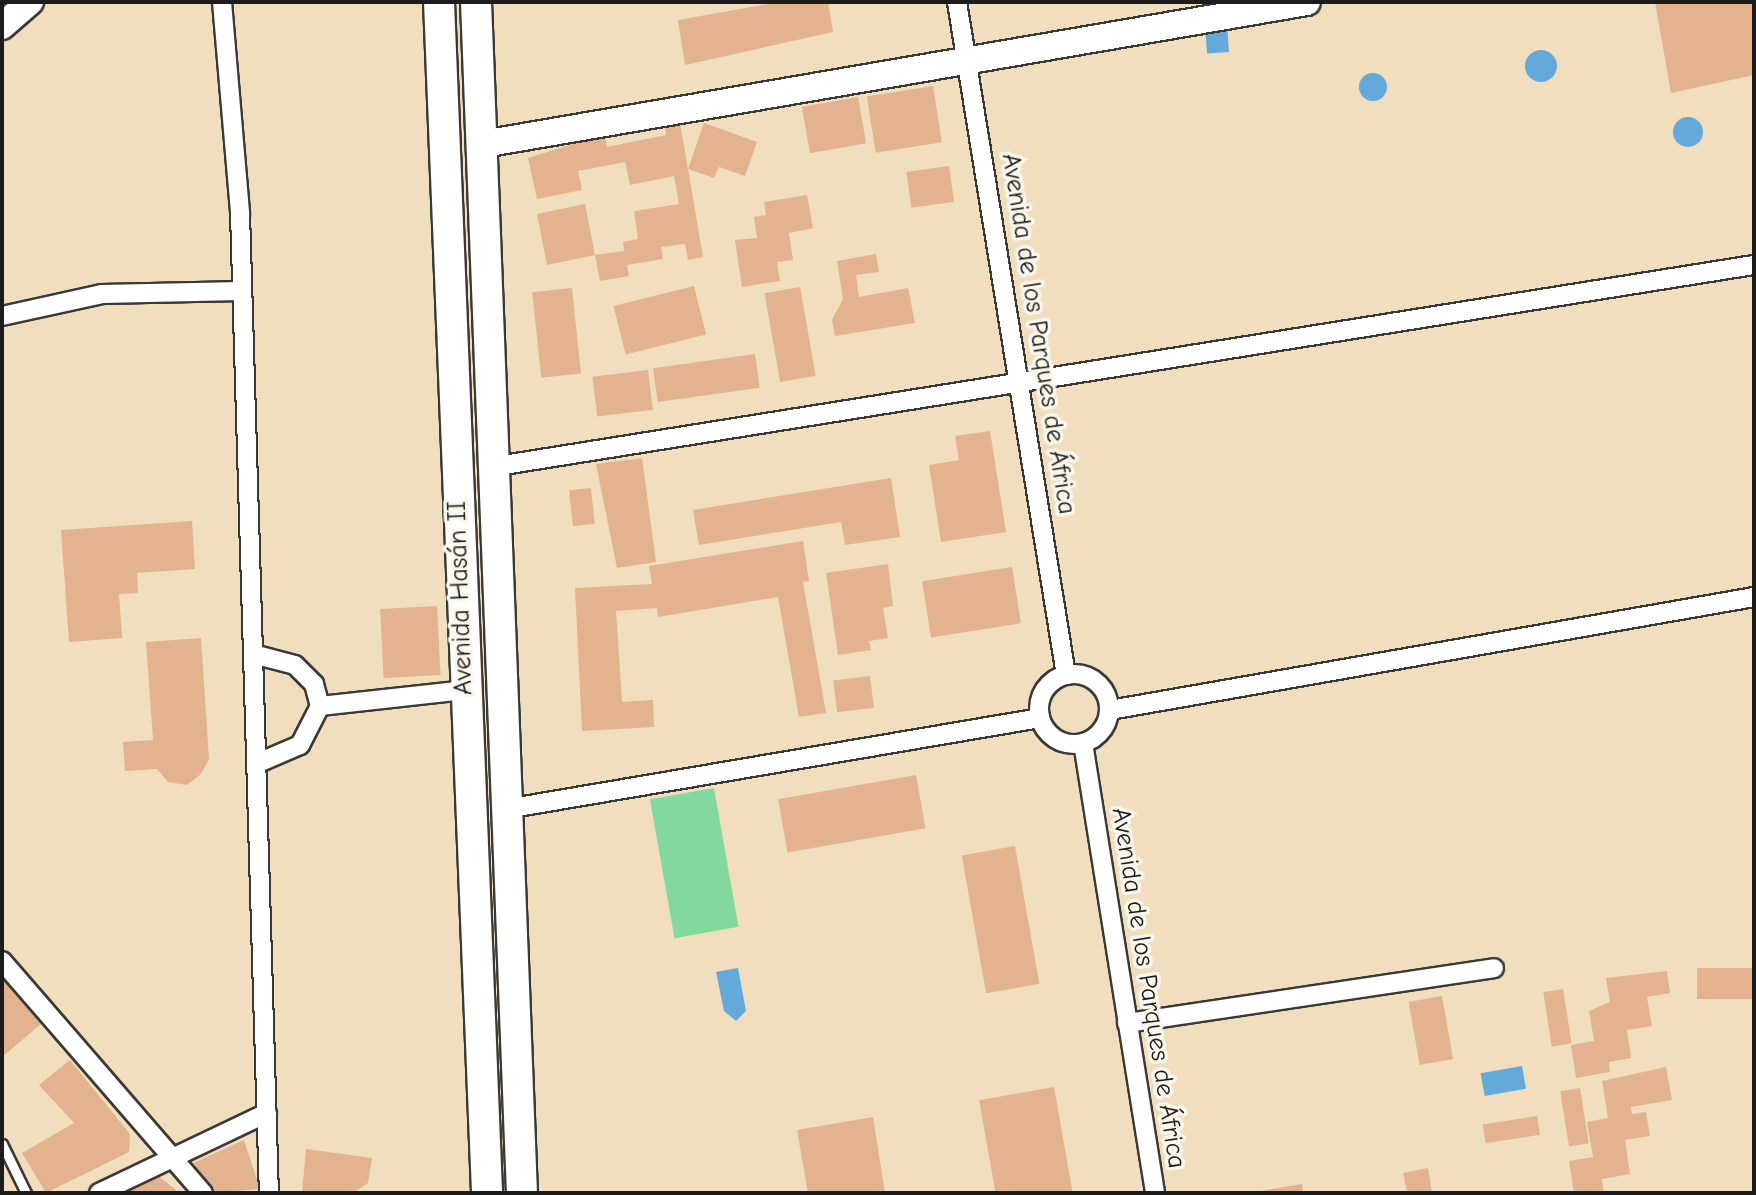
<!DOCTYPE html>
<html>
<head>
<meta charset="utf-8">
<style>
  body { margin:0 }
  #map { position:relative; width:1756px; height:1195px; overflow:hidden; background:#f1debe; font-family:"Comic Neue",sans-serif }
  div>[style] { position:absolute }
  .green>* { inset:0; background:#83d99d; transform-origin:0 0 }
  .water>* { inset:0; background:#63a9d9; transform-origin:0 0 }
  .round { border-radius:50% }
  .building>* { inset:0; background:#e3b28e; transform-origin:0 0 }
  .roads { filter:drop-shadow(2px 0 #3c3934) drop-shadow(-2px 0 #3c3934) drop-shadow(0 2px #3c3934) drop-shadow(0 -2px #3c3934) }
  .lane>* { height:9px; margin:-4.5px; padding:0 4.5px; transform-origin:4.5px; border-radius:4.5px; background:#fff }
  .street>* { height:18px; margin:-9px; padding:0 9px; transform-origin:9px; border-radius:9px; background:#fff }
  .street>.ring { margin:-9px; padding:0; box-sizing:content-box; background:none; border:18px solid #fff; border-radius:50% }
  .secondary>* { height:26px; margin:-13px; padding:0 13px; transform-origin:13px; border-radius:13px; background:#fff }
  .primary>* { height:30px; margin:-15px; padding:0 15px; transform-origin:15px; border-radius:15px; background:#fff }
  span { translate:-50% -50%; white-space:nowrap; text-align:center; line-height:1.15; -webkit-text-stroke:7px #fbf7ec; paint-order:stroke }
  .street-label { font-size:26px; color:#1c1c1c }
  .frame { position:absolute; inset:0; border:4px solid #1c1c1c; pointer-events:none }
</style>
</head>
<body>
<div id="map">
  <div class="green">
    <div style="left:714px;top:788px;width:141px;height:65px;rotate:80deg"></div>
  </div>
  <div class="water">
    <div style="left:1227px;top:24px;width:28px;height:22px;rotate:86deg"></div>
    <div class="round" style="left:1525px;top:50px;width:32px;height:32px"></div>
    <div class="round" style="left:1359px;top:73px;width:28px;height:28px"></div>
    <div class="round" style="left:1673px;top:117px;width:30px;height:30px"></div>
    <div style="clip-path:polygon(738px 968px,746px 1011px,736px 1021px,724px 1011px,716px 972px)"></div>
    <div style="left:1522px;top:1066px;width:23px;height:42px;rotate:80deg"></div>
  </div>
  <div class="building">
    <div style="clip-path:polygon(780px 2px,828px 2px,833px 32px,685px 65px,678px 20px)"></div>
    <div style="clip-path:polygon(1655px 2px,1754px 2px,1754px 75px,1671px 93px)"></div>
    <div style="left:933px;top:86px;width:57px;height:67px;rotate:81deg"></div>
    <div style="left:858px;top:97px;width:47px;height:57px;rotate:80deg"></div>
    <div style="clip-path:polygon(679px 117px,688px 169px,704px 123px,757px 142px,745px 176px,719px 167px,714px 178px,688px 169px,703px 257px,688px 260px,685px 244px,661px 247px,663px 259px,627px 265px,629px 276px,600px 281px,595px 255px,547px 265px,537px 214px,585px 204px,595px 255px,624px 251px,623px 242px,638px 239px,634px 211px,679px 204px,674px 176px,630px 185px,625px 162px,578px 171px,582px 190px,537px 199px,528px 158px,605px 134px,607px 147px,666px 135px,664px 120px)"></div>
    <div style="left:949px;top:166px;width:36px;height:43px;rotate:82deg"></div>
    <div style="clip-path:polygon(807px 195px,813px 228px,789px 233px,793px 260px,777px 262px,780px 281px,742px 287px,735px 240px,757px 238px,754px 217px,766px 215px,764px 202px)"></div>
    <div style="clip-path:polygon(876px 254px,879px 272px,856px 275px,859px 297px,908px 288px,915px 323px,835px 336px,832px 320px,843px 299px,837px 261px)"></div>
    <div style="left:694px;top:286px;width:50px;height:83px;rotate:76deg"></div>
    <div style="left:800px;top:287px;width:90px;height:36px;rotate:80deg"></div>
    <div style="left:572px;top:288px;width:86px;height:40px;rotate:84deg"></div>
    <div style="left:755px;top:354px;width:34px;height:103px;rotate:82deg"></div>
    <div style="left:648px;top:370px;width:40px;height:56px;rotate:83deg"></div>
    <div style="clip-path:polygon(990px 431px,1006px 532px,941px 542px,929px 465px,959px 460px,955px 436px)"></div>
    <div style="clip-path:polygon(642px 458px,656px 562px,617px 568px,596px 464px)"></div>
    <div style="clip-path:polygon(891px 478px,900px 537px,845px 545px,841px 522px,699px 545px,693px 510px)"></div>
    <div style="left:591px;top:488px;width:36px;height:22px;rotate:84deg"></div>
    <div style="clip-path:polygon(192px 521px,195px 569px,137px 573px,138px 593px,119px 594px,122px 638px,69px 642px,61px 530px)"></div>
    <div style="clip-path:polygon(803px 541px,809px 581px,803px 582px,826px 713px,799px 717px,778px 597px,658px 617px,657px 608px,616px 611px,622px 702px,653px 700px,654px 727px,582px 731px,575px 588px,652px 584px,649px 566px)"></div>
    <div style="clip-path:polygon(888px 564px,893px 606px,883px 608px,888px 638px,869px 641px,871px 650px,838px 655px,826px 573px)"></div>
    <div style="left:1012px;top:567px;width:57px;height:91px;rotate:81deg"></div>
    <div style="left:437px;top:606px;width:69px;height:57px;rotate:87deg"></div>
    <div style="clip-path:polygon(201px 638px,209px 759px,201px 774px,187px 785px,168px 782px,157px 769px,125px 771px,123px 742px,153px 740px,146px 642px)"></div>
    <div style="left:870px;top:676px;width:32px;height:37px;rotate:83deg"></div>
    <div style="left:916px;top:775px;width:54px;height:140px;rotate:80deg"></div>
    <div style="left:1015px;top:846px;width:140px;height:54px;rotate:80deg"></div>
    <div style="left:1754px;top:968px;width:31px;height:57px;rotate:90deg"></div>
    <div style="clip-path:polygon(1667px 971px,1670px 993px,1647px 997px,1652px 1026px,1627px 1030px,1631px 1058px,1609px 1062px,1610px 1072px,1576px 1078px,1571px 1045px,1594px 1041px,1589px 1011px,1610px 1002px,1606px 978px)"></div>
    <div style="clip-path:polygon(2px 977px,41px 1024px,2px 1057px)"></div>
    <div style="left:1563px;top:989px;width:55px;height:20px;rotate:81deg"></div>
    <div style="left:1442px;top:996px;width:64px;height:34px;rotate:80deg"></div>
    <div style="clip-path:polygon(70px 1060px,130px 1134px,129px 1152px,46px 1193px,22px 1153px,74px 1123px,39px 1085px)"></div>
    <div style="clip-path:polygon(1666px 1067px,1672px 1100px,1631px 1107px,1632px 1114px,1646px 1112px,1650px 1136px,1625px 1140px,1630px 1174px,1602px 1179px,1604px 1193px,1574px 1193px,1569px 1161px,1593px 1157px,1587px 1122px,1608px 1118px,1602px 1081px)"></div>
    <div style="left:1054px;top:1087px;width:108px;height:76px;rotate:80deg"></div>
    <div style="left:1580px;top:1088px;width:56px;height:20px;rotate:81deg"></div>
    <div style="left:1537px;top:1116px;width:19px;height:55px;rotate:81deg"></div>
    <div style="clip-path:polygon(873px 1117px,885px 1193px,808px 1193px,797px 1130px)"></div>
    <div style="clip-path:polygon(244px 1140px,260px 1189px,214px 1193px,189px 1165px)"></div>
    <div style="clip-path:polygon(306px 1149px,372px 1158px,368px 1183px,353px 1193px,302px 1193px)"></div>
    <div style="clip-path:polygon(1428px 1168px,1432px 1193px,1407px 1193px,1403px 1173px)"></div>
    <div style="clip-path:polygon(158px 1175px,179px 1193px,121px 1193px)"></div>
    <div style="clip-path:polygon(1302px 1184px,1303px 1193px,1261px 1193px,1261px 1191px)"></div>
  </div>
  <div class="roads">
    <div class="lane">
      <div style="left:2px;top:1144px;width:55px;rotate:63.9deg"></div>
    </div>
    <div class="street">
      <div style="left:222px;top:2px;width:212px;rotate:85.1deg"></div>
      <div style="left:240px;top:213px;width:980px;rotate:88.31deg"></div>
      <div style="left:957px;top:2px;width:682px;rotate:80.8deg"></div>
      <div style="left:2px;top:316px;width:102px;rotate:-12.4deg"></div>
      <div style="left:102px;top:294px;width:140px;rotate:-1.2deg"></div>
      <div style="left:491px;top:467px;width:1279px;rotate:-9.09deg"></div>
      <div style="left:253px;top:654px;width:43px;rotate:14.7deg"></div>
      <div style="left:295px;top:665px;width:27px;rotate:45deg"></div>
      <div style="left:314px;top:684px;width:23px;rotate:75deg"></div>
      <div style="left:320px;top:706px;width:44px;rotate:117.1deg"></div>
      <div style="left:300px;top:745px;width:46px;rotate:156.8deg"></div>
      <div class="ring" style="left:1039px;top:674px;width:52px;height:52px"></div>
      <div style="left:320px;top:706px;width:145px;rotate:-6.3deg"></div>
      <div style="left:1110px;top:710px;width:654px;rotate:-9.95deg"></div>
      <div style="left:1083px;top:743px;width:456px;rotate:80.9deg"></div>
      <div style="left:506px;top:809px;width:542px;rotate:-9.67deg"></div>
      <div style="left:2px;top:961px;width:307px;rotate:49.1deg"></div>
      <div style="left:1127px;top:1023px;width:371px;rotate:-8.5deg"></div>
      <div style="left:99px;top:1193px;width:186px;rotate:-25.5deg"></div>
    </div>
    <div class="secondary">
      <div style="left:2px;top:26px;width:37px;rotate:-41deg"></div>
      <div style="left:483px;top:144px;width:836px;rotate:-9.78deg"></div>
    </div>
    <div class="primary">
      <div style="left:439px;top:2px;width:1192px;rotate:87.69deg"></div>
      <div style="left:476px;top:2px;width:1192px;rotate:87.79deg"></div>
    </div>
  </div>
  <div class="street-label">
    <span style="left:1038px;top:334px;rotate:81deg">Avenida de los Parques de África</span>
    <span style="left:461px;top:598px;rotate:-92deg">Avenida Hasán II</span>
    <span style="left:1148px;top:988px;rotate:81deg">Avenida de los Parques de África</span>
  </div>
  <div class="frame"></div>
</div>
</body>
</html>
